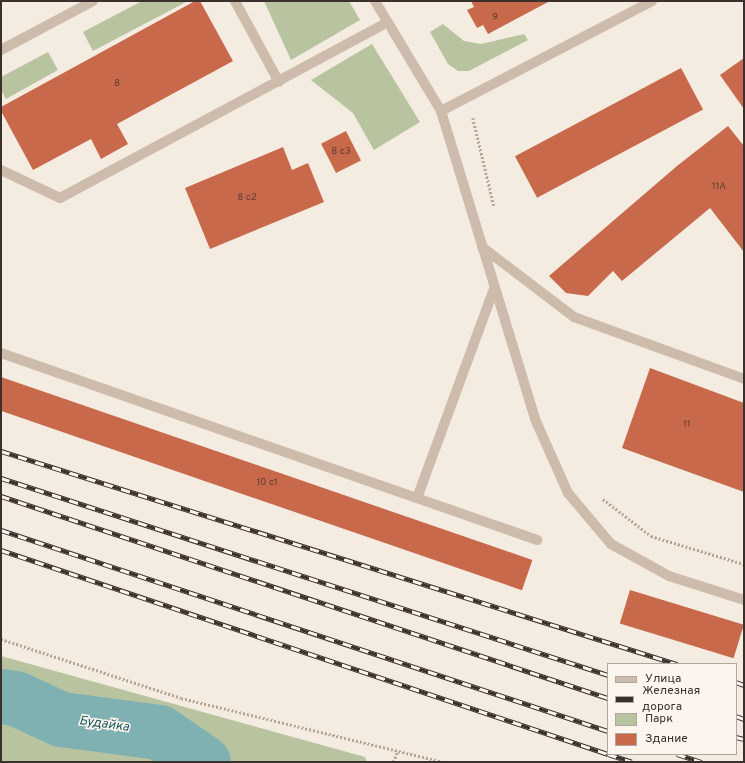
<!DOCTYPE html>
<html>
<head>
<meta charset="utf-8">
<style>
  body { margin:0 }
  #map { position:relative; width:745px; height:763px; overflow:hidden; background:#f4ebe1; font-family:Overpass,sans-serif }
  div>[style] { position:absolute }
  .green>* { inset:0; background:#b8c4a0 }
  .river>* { height:55px; margin:-27.5px; padding:0 27.5px; transform-origin:27.5px; border-radius:27.5px; background:#7fb0b2 }
  .building>* { inset:0; background:#c8694b; transform-origin:0 0 }
  .path>* { height:2.5px; margin-top:-1.25px; transform-origin:0; background:repeating-linear-gradient(90deg,#b9a596 0 2px,transparent 0 4px) }
  .service>* { height:10px; margin:-5px; padding:0 5px; transform-origin:5px; border-radius:5px; background:#cdbbac }
  .minor>* { height:10px; margin:-5px; padding:0 5px; transform-origin:5px; border-radius:5px; background:#cdbbac }
  .rail>* { height:4.5px; margin-top:-2.25px; transform-origin:0; background:repeating-linear-gradient(90deg,#fbf5ee 0 9px,#3b302b 0 18px); box-sizing:border-box; border-block:1px solid #3b302b }
  span { translate:-50% -50%; white-space:nowrap; text-align:center; line-height:1.15; -webkit-text-stroke:3px #fbf5ee; paint-order:stroke }
  .number-label { font-size:10px; color:#5e3e33 }
  .number-label span { -webkit-text-stroke-width:0 }
  .water-label { font-size:13px; color:#1f5a5e; font-style:italic }
  .frame { position:absolute; inset:0; border:2px solid #3b302b; pointer-events:none }
  .legend { position:absolute; left:607px; top:663px; width:130px; height:92px; box-sizing:border-box; background:#fbf5ee; border:1px solid #aea6a0; margin:0; padding:5px 7px; list-style:none; font-size:12px; color:#3b302b }
  .legend li { display:flex; align-items:center; gap:8px; height:20px }
  .legend b { width:20px; border:1px solid #aea6a0 }
</style>
</head>
<body>
<div id="map">
  <div class="green">
    <div style="clip-path:polygon(142px 1px,188px 1px,93px 51px,83px 32px)"></div>
    <div style="clip-path:polygon(264px 1px,349px 1px,360px 20px,291px 60px)"></div>
    <div style="clip-path:polygon(443px 24px,464px 41px,481px 44px,524px 34px,528px 40px,469px 71px,458px 71px,448px 64px,430px 32px)"></div>
    <div style="clip-path:polygon(372px 44px,420px 122px,374px 150px,353px 113px,311px 80px)"></div>
    <div style="clip-path:polygon(48px 52px,58px 70px,6px 99px,1px 90px,1px 77px)"></div>
    <div style="clip-path:polygon(1px 656px,365px 757px,367px 762px,1px 762px)"></div>
  </div>
  <div class="river">
    <div style="left:1px;top:696px;width:14px;rotate:8deg"></div>
    <div style="left:15px;top:698px;width:51px;rotate:24.5deg"></div>
    <div style="left:61px;top:719px;width:99px;rotate:7.6deg"></div>
    <div style="left:159px;top:732px;width:53px;rotate:34.3deg"></div>
  </div>
  <div class="building">
    <div style="clip-path:polygon(195px 1px,200px 1px,233px 61px,117px 124px,128px 144px,101px 159px,91px 139px,33px 170px,1px 111px,1px 107px)"></div>
    <div style="clip-path:polygon(471px 1px,550px 1px,488px 34px,483px 25px,477px 28px,467px 10px,474px 7px)"></div>
    <div style="clip-path:polygon(744px 58px,744px 109px,720px 75px)"></div>
    <div style="left:681px;top:68px;width:47px;height:188px;rotate:62deg"></div>
    <div style="clip-path:polygon(728px 126px,744px 146px,744px 252px,710px 208px,622px 281px,613px 271px,588px 296px,566px 293px,549px 276px,677px 166px)"></div>
    <div style="left:346px;top:131px;width:33px;height:28px;rotate:63deg"></div>
    <div style="clip-path:polygon(283px 147px,292px 170px,308px 163px,324px 202px,210px 249px,185px 188px)"></div>
    <div style="clip-path:polygon(650px 368px,744px 403px,744px 492px,622px 448px)"></div>
    <div style="left:1px;top:377px;width:562px;height:32px;rotate:19deg"></div>
    <div style="left:630px;top:590px;width:119px;height:35px;rotate:17deg"></div>
  </div>
  <div class="path">
    <div style="left:473px;top:118px;width:90px;rotate:76.6deg"></div>
    <div style="left:603px;top:499px;width:61px;rotate:37.6deg"></div>
    <div style="left:651px;top:536px;width:97px;rotate:16.8deg"></div>
    <div style="left:1px;top:639px;width:189px;rotate:18.1deg"></div>
    <div style="left:181px;top:698px;width:271px;rotate:13.7deg"></div>
    <div style="left:393px;top:762px;width:12px;rotate:-66deg"></div>
  </div>
  <div class="service">
    <div style="left:235px;top:1px;width:92px;rotate:61.5deg"></div>
    <div style="left:1px;top:50px;width:104px;rotate:-28deg"></div>
    <div style="left:441px;top:111px;width:238px;rotate:-27.5deg"></div>
    <div style="left:1px;top:170px;width:65px;rotate:25.4deg"></div>
    <div style="left:60px;top:198px;width:372px;rotate:-28.2deg"></div>
    <div style="left:482px;top:247px;width:116px;rotate:37.3deg"></div>
    <div style="left:574px;top:317px;width:181px;rotate:20deg"></div>
    <div style="left:1px;top:353px;width:568px;rotate:19.23deg"></div>
    <div style="left:417px;top:498px;width:223px;rotate:-69.8deg"></div>
  </div>
  <div class="minor">
    <div style="left:375px;top:1px;width:128px;rotate:59deg"></div>
    <div style="left:441px;top:111px;width:322px;rotate:73deg"></div>
    <div style="left:535px;top:419px;width:81px;rotate:66deg"></div>
    <div style="left:568px;top:493px;width:67px;rotate:49.9deg"></div>
    <div style="left:611px;top:544px;width:66px;rotate:28.9deg"></div>
    <div style="left:669px;top:576px;width:79px;rotate:17.7deg"></div>
  </div>
  <div class="rail">
    <div style="left:1px;top:451px;width:709px;rotate:17.49deg"></div>
    <div style="left:1px;top:478px;width:638px;rotate:17.98deg"></div>
    <div style="left:1px;top:496px;width:640px;rotate:18.41deg"></div>
    <div style="left:1px;top:530px;width:639px;rotate:18.32deg"></div>
    <div style="left:1px;top:550px;width:640px;rotate:18.58deg"></div>
    <div style="left:736px;top:682px;width:9px;rotate:21deg"></div>
    <div style="left:736px;top:716px;width:9px;rotate:21deg"></div>
    <div style="left:736px;top:737px;width:8px;rotate:14deg"></div>
    <div style="left:608px;top:754px;width:25px;rotate:18deg"></div>
    <div style="left:677px;top:754px;width:26px;rotate:18deg"></div>
  </div>
  <div class="number-label">
    <span style="left:495px;top:18px">9</span>
    <span style="left:117px;top:84px">8</span>
    <span style="left:341px;top:152px">8 с3</span>
    <span style="left:719px;top:187px">11А</span>
    <span style="left:247px;top:198px">8 с2</span>
    <span style="left:687px;top:425px">11</span>
    <span style="left:267px;top:483px">10 с1</span>
  </div>
  <div class="water-label">
    <span style="left:104px;top:725px;rotate:8deg">Будайка</span>
  </div>
  <div class="frame"></div>
  <ul class="legend">
  <li><b style="height:5px;background:#cdbbac"></b>Улица</li>
  <li><b style="height:5px;background:#3b302b"></b>Железная дорога</li>
  <li><b style="height:11px;background:#b8c4a0"></b>Парк</li>
  <li><b style="height:11px;background:#c8694b"></b>Здание</li>
  </ul>
</div>
</body>
</html>
